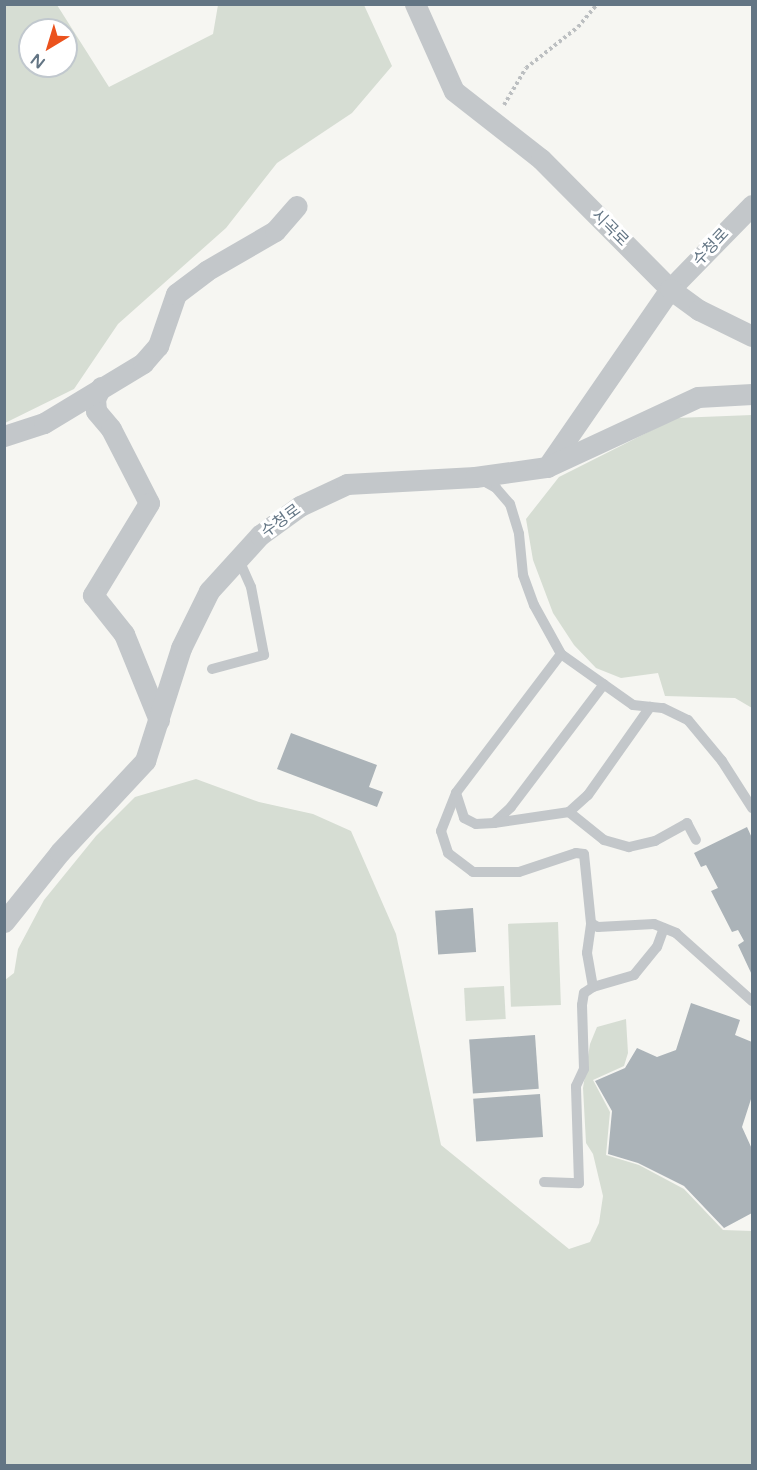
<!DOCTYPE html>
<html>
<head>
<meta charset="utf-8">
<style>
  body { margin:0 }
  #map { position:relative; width:757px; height:1470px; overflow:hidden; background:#f6f6f2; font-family:"Varela Round","Noto Sans KR",sans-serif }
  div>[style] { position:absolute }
  .green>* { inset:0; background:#d6ddd3; transform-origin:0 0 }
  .building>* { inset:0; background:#abb3b8; transform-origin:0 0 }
  .path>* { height:4px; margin-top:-2px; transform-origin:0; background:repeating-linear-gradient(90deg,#bcbfc1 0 3px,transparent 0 6px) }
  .service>* { height:10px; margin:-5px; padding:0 5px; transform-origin:5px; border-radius:5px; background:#c3c7ca }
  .minor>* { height:21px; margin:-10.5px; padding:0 10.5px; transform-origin:10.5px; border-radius:10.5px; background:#c3c7ca }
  span { translate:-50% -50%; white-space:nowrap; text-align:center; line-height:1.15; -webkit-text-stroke:6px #fff; paint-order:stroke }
  .street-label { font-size:16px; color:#637584 }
  .frame { position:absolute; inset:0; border:6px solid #637584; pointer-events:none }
  .north { position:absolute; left:18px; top:18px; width:60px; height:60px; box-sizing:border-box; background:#fff; border:2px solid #c1c8ce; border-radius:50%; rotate:218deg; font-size:16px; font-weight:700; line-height:24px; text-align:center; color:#637584 }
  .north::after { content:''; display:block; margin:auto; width:21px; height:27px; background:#eb521d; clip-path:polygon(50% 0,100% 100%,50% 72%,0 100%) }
</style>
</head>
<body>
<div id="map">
  <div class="green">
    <div style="clip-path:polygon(evenodd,5px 4px,57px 5px,109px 87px,213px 34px,218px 5px,364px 5px,392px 66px,352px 113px,277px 163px,226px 228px,118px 324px,74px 389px,5px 423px,5px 4px,30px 30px,66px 30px,66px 66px,30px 66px,30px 30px)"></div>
    <div style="clip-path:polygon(752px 415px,752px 708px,735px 698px,665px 696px,658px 673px,621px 678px,596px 668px,574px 645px,553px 613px,533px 560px,526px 519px,559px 477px,676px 418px)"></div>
    <div style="clip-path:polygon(196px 779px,259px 802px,313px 814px,351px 831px,396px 934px,441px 1145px,569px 1249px,590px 1242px,599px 1223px,603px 1196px,593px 1154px,586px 1143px,583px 1088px,590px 1044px,597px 1027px,626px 1019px,628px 1053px,624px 1066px,593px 1080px,610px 1112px,606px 1155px,639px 1165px,684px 1189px,723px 1230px,752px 1231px,752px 1465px,5px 1466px,5px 980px,14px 973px,18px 949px,44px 900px,96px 836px,135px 797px)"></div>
    <div style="left:558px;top:922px;width:83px;height:50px;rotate:88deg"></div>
    <div style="left:504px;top:986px;width:33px;height:40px;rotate:87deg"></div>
  </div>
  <div class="building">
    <div style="clip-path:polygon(291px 733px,377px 765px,369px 787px,383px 792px,377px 807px,277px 769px)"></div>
    <div style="clip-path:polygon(747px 827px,752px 838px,752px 975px,738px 945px,744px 941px,738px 930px,732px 932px,711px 891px,718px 888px,706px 865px,701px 867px,694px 853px)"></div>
    <div style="left:473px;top:908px;width:44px;height:38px;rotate:86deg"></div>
    <div style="clip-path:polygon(691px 1003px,740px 1020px,735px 1035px,752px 1042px,752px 1096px,742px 1127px,752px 1149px,752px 1213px,724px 1228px,684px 1186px,638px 1163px,608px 1154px,612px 1111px,595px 1081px,625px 1068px,637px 1048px,657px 1057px,676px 1050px)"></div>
    <div style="left:535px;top:1035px;width:54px;height:66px;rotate:86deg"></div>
    <div style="left:540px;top:1094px;width:43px;height:67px;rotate:86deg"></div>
  </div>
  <div class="path">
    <div style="left:504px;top:105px;width:43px;rotate:-59.3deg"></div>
    <div style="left:526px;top:68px;width:66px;rotate:-38.3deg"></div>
    <div style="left:578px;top:27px;width:30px;rotate:-50deg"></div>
  </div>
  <div class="service">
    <div style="left:478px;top:478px;width:21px;rotate:29deg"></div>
    <div style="left:496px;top:488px;width:21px;rotate:49deg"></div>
    <div style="left:510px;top:504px;width:31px;rotate:73deg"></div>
    <div style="left:519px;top:534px;width:41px;rotate:84.4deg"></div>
    <div style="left:523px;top:575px;width:32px;rotate:70deg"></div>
    <div style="left:534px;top:605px;width:56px;rotate:61.1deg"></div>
    <div style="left:561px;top:654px;width:88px;rotate:35.3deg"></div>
    <div style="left:633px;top:705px;width:30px;rotate:6deg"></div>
    <div style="left:663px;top:708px;width:28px;rotate:26deg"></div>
    <div style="left:688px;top:720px;width:53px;rotate:50.3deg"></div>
    <div style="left:722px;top:761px;width:56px;rotate:57.4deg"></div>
    <div style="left:561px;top:654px;width:174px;rotate:127.1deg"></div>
    <div style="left:456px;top:793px;width:41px;rotate:111.5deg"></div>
    <div style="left:441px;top:831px;width:23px;rotate:72deg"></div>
    <div style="left:448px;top:853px;width:31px;rotate:37deg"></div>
    <div style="left:473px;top:872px;width:46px"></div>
    <div style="left:519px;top:872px;width:60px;rotate:-18.4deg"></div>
    <div style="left:576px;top:853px;width:8px;rotate:7deg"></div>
    <div style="left:584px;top:854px;width:69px;rotate:84.2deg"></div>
    <div style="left:591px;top:923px;width:8px;rotate:30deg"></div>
    <div style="left:598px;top:927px;width:56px;rotate:-3.1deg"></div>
    <div style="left:654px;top:924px;width:24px;rotate:22deg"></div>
    <div style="left:676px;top:933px;width:102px;rotate:41.8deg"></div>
    <div style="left:212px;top:669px;width:54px;rotate:-15.1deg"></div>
    <div style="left:264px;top:655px;width:69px;rotate:-100.8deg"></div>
    <div style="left:251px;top:587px;width:32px;rotate:-114deg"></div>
    <div style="left:456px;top:793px;width:26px;rotate:72deg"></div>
    <div style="left:464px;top:818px;width:13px;rotate:27deg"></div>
    <div style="left:476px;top:824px;width:18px;rotate:-3deg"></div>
    <div style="left:494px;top:823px;width:23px;rotate:-43deg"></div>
    <div style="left:511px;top:807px;width:154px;rotate:-52.9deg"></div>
    <div style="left:569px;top:812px;width:45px;rotate:38.7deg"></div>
    <div style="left:604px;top:840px;width:26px;rotate:16deg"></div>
    <div style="left:629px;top:847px;width:27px;rotate:-13deg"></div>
    <div style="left:655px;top:841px;width:37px;rotate:-29deg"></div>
    <div style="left:687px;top:823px;width:19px;rotate:62deg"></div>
    <div style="left:494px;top:823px;width:76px;rotate:-8.3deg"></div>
    <div style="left:569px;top:812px;width:25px;rotate:-42deg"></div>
    <div style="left:588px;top:795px;width:108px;rotate:-54.8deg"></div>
    <div style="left:593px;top:987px;width:43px;rotate:-16.3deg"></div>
    <div style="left:634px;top:975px;width:36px;rotate:-51deg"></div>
    <div style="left:657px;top:947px;width:20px;rotate:-70deg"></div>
    <div style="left:544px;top:1182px;width:35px;rotate:2deg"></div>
    <div style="left:579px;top:1183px;width:97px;rotate:-91.8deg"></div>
    <div style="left:576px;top:1086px;width:19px;rotate:-65deg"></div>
    <div style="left:584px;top:1069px;width:64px;rotate:-91.8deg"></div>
    <div style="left:582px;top:1005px;width:12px;rotate:-81deg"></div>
    <div style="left:584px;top:993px;width:11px;rotate:-34deg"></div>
    <div style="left:593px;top:987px;width:35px;rotate:-100deg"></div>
    <div style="left:587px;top:953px;width:30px;rotate:-82deg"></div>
  </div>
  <div class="minor">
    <div style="left:415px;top:4px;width:95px;rotate:65.9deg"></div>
    <div style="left:454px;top:91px;width:110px;rotate:38deg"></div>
    <div style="left:541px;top:159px;width:183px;rotate:45.2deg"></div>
    <div style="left:670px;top:289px;width:216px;rotate:124.6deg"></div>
    <div style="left:752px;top:205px;width:117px;rotate:134.3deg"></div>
    <div style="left:670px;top:289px;width:36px;rotate:36deg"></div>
    <div style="left:699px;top:310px;width:59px;rotate:26.1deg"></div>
    <div style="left:101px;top:387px;width:13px;rotate:117deg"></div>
    <div style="left:95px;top:399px;width:12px;rotate:85deg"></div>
    <div style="left:96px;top:411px;width:23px;rotate:50deg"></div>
    <div style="left:111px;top:429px;width:83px;rotate:62.8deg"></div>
    <div style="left:149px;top:503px;width:108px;rotate:121.3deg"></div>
    <div style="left:93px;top:595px;width:50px;rotate:51.5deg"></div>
    <div style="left:124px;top:634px;width:93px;rotate:67.9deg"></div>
    <div style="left:4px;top:436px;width:42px;rotate:-18deg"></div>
    <div style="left:44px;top:423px;width:116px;rotate:-31.2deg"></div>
    <div style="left:143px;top:363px;width:23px;rotate:-49deg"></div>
    <div style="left:158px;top:346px;width:55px;rotate:-70.9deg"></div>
    <div style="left:176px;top:294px;width:38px;rotate:-37deg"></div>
    <div style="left:206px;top:271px;width:80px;rotate:-30.1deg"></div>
    <div style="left:275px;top:231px;width:33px;rotate:-49deg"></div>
    <div style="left:4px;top:922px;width:90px;rotate:-51.3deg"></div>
    <div style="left:60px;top:852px;width:125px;rotate:-47deg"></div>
    <div style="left:145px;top:761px;width:119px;rotate:-72.3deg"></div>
    <div style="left:181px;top:648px;width:64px;rotate:-63.8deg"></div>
    <div style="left:209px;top:591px;width:76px;rotate:-47.7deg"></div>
    <div style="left:260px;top:535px;width:49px;rotate:-35.9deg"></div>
    <div style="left:300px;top:506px;width:52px;rotate:-25.1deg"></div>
    <div style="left:347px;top:484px;width:128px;rotate:-3.1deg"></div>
    <div style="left:475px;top:477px;width:73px;rotate:-7.9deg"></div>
    <div style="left:547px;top:467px;width:166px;rotate:-24.9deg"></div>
    <div style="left:698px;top:397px;width:54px;rotate:-3.2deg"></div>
  </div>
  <div class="street-label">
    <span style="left:610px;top:228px;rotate:45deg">시곡로</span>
    <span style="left:711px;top:247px;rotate:-47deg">수청로</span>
    <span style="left:281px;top:521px;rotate:-36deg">수청로</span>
  </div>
  <div class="frame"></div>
  <div class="north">N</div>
</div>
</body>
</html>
